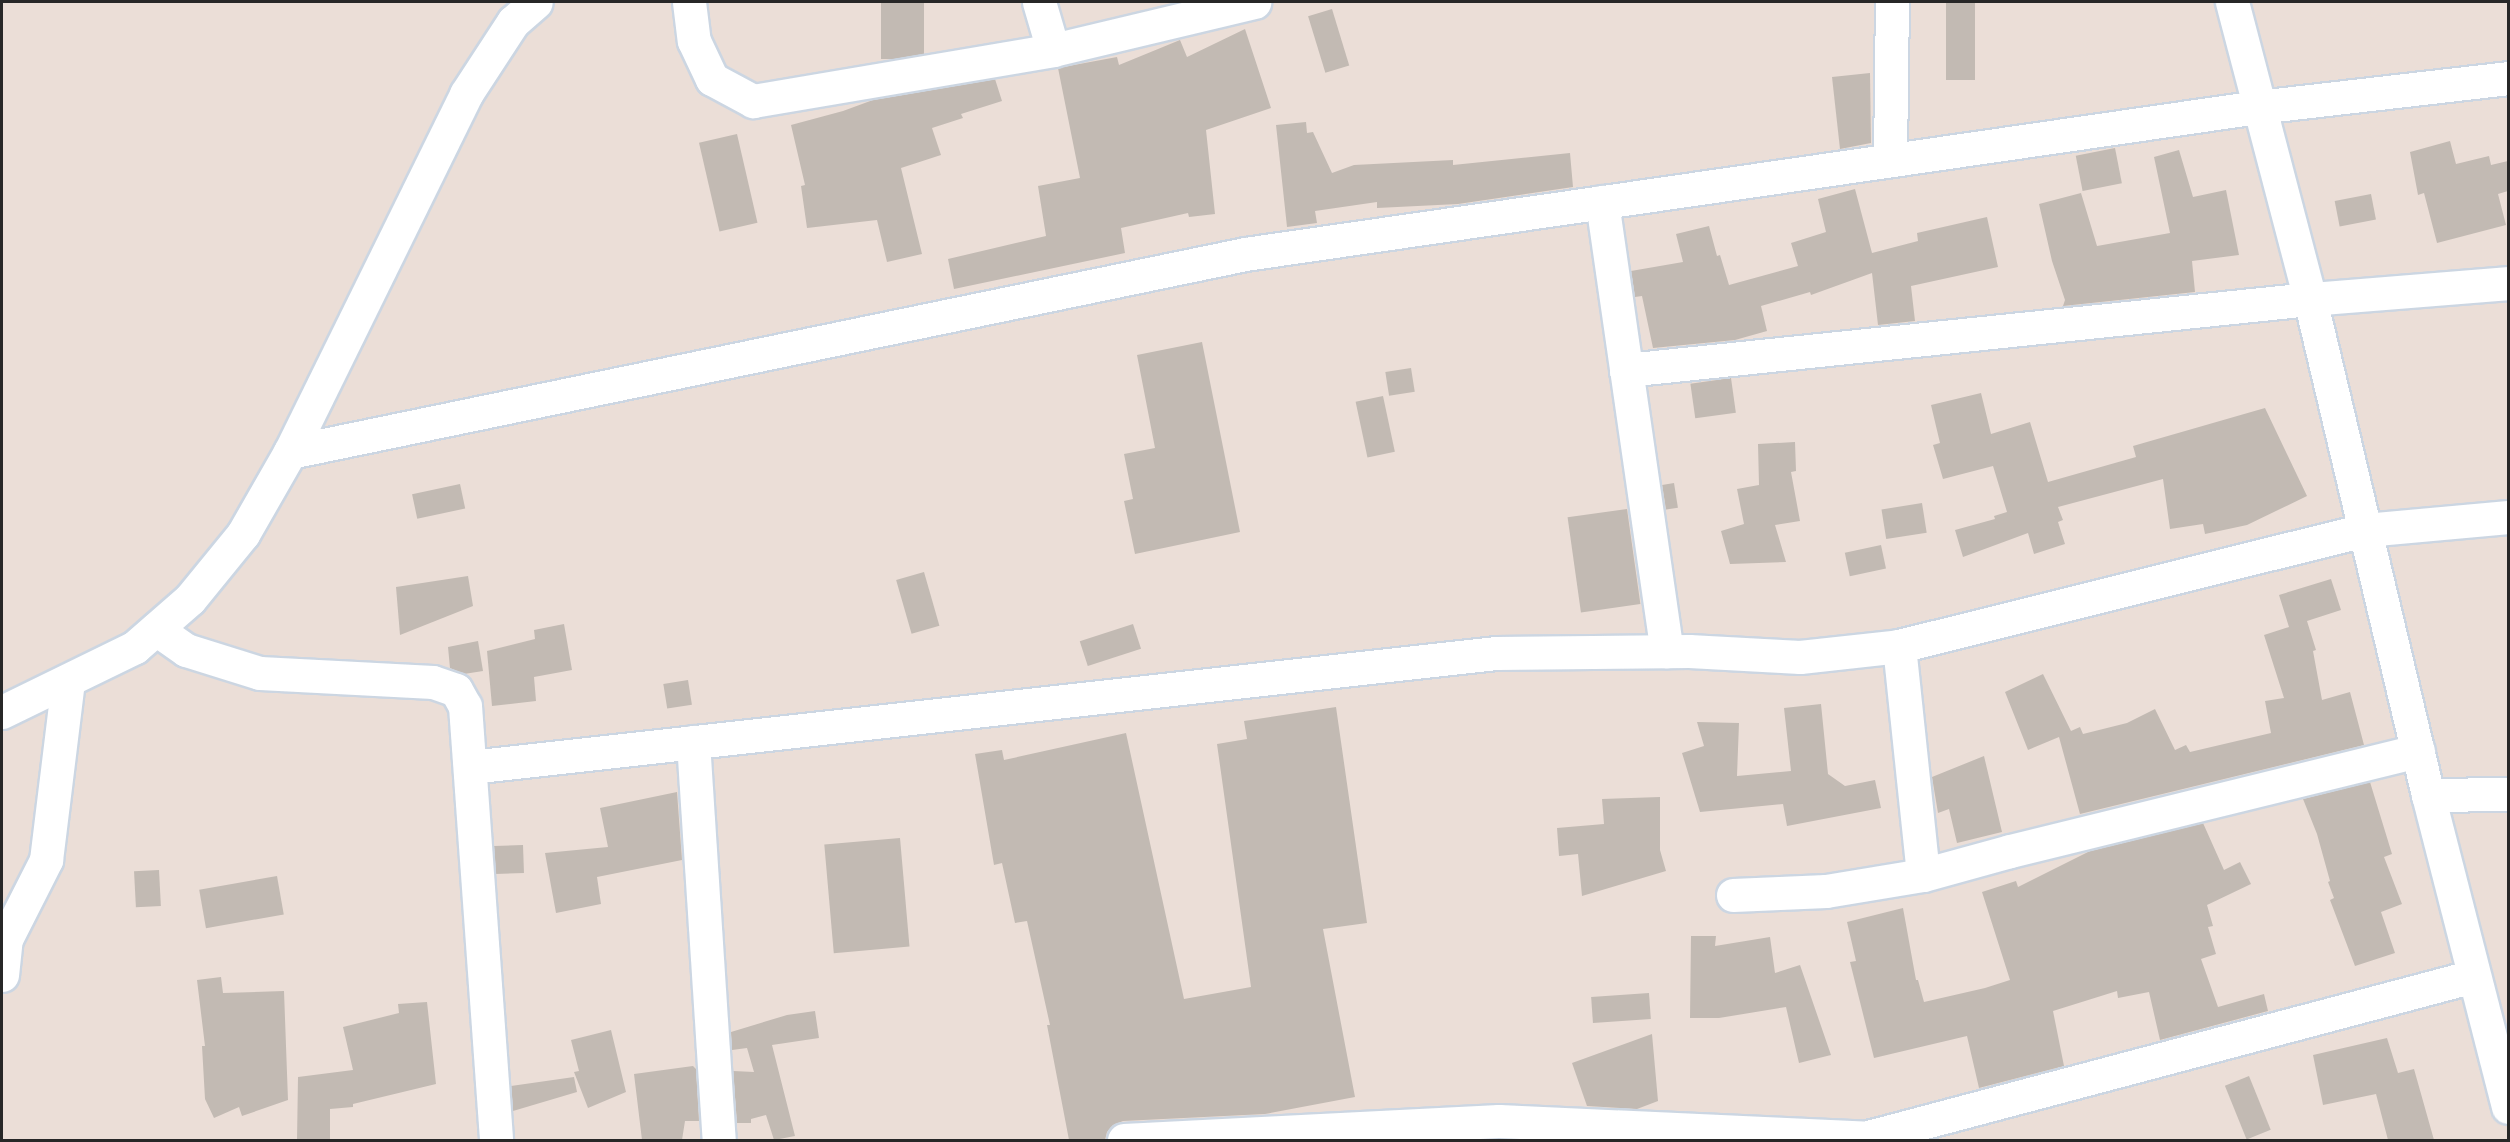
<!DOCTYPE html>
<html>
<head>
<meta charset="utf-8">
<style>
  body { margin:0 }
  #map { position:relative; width:2510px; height:1142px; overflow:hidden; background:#ebded7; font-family:Signika,sans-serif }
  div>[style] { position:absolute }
  .building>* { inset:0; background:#c2bab3; transform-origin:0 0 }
  .roads { filter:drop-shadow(2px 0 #ccd6e2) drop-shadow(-2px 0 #ccd6e2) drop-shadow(0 2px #ccd6e2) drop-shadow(0 -2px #ccd6e2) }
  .street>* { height:33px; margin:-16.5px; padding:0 16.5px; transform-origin:16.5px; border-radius:16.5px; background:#fff }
  .secondary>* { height:33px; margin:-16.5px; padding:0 16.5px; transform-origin:16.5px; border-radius:16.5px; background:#fff }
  span { translate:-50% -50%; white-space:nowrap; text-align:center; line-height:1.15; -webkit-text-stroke:4.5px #fff; paint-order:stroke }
  .frame { position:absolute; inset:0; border:3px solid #272727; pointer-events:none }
</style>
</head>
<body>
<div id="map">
  <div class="building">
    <div style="left:881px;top:2px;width:43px;height:57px"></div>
    <div style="left:1946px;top:2px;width:29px;height:78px"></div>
    <div style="left:1332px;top:9px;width:59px;height:25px;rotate:73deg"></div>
    <div style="clip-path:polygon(1245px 29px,1271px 108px,1206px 130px,1215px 214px,1189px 217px,1188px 213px,1121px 228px,1125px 253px,954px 289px,948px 259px,1046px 236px,1038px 186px,1080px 178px,1058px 68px,1117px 57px,1119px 65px,1180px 40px,1187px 57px)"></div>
    <div style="clip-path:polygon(1870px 73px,1871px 143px,1840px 149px,1832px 77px)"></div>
    <div style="clip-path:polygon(995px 79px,1002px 101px,961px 114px,963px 118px,932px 128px,941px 155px,901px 168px,922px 254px,887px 262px,877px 220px,807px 228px,801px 186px,805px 185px,791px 125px,843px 111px,873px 100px)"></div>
    <div style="clip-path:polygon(1306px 122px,1307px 133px,1313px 132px,1332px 173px,1354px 165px,1453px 160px,1453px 165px,1570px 153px,1573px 187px,1458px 204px,1377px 208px,1377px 202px,1315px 211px,1317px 223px,1287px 227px,1276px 125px)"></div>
    <div style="left:737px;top:134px;width:91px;height:39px;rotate:77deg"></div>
    <div style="clip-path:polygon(2450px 141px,2456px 164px,2489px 156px,2491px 165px,2508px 161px,2508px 191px,2498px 194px,2506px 225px,2437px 243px,2424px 193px,2418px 195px,2410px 152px)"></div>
    <div style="left:2115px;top:148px;width:36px;height:40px;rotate:79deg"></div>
    <div style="clip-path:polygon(2179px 150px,2193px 197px,2226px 190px,2239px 255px,2192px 261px,2195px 292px,2063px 306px,2065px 300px,2052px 261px,2039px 204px,2081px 193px,2097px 246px,2170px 233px,2154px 157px)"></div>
    <div style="clip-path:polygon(1855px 189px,1872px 253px,1918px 241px,1917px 233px,1987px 217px,1998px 267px,1911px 286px,1915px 321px,1878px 325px,1872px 273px,1811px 295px,1810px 292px,1761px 306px,1767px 331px,1735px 340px,1653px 348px,1642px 296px,1635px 297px,1631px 271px,1683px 262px,1676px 234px,1709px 226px,1717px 256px,1720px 255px,1729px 285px,1798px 266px,1791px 243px,1826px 232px,1818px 199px)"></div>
    <div style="left:2371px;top:194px;width:26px;height:37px;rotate:79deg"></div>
    <div style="clip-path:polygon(1202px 342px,1240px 532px,1135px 554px,1124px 501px,1133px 499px,1124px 454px,1155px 448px,1137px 355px)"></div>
    <div style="left:1411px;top:368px;width:24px;height:26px;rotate:81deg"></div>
    <div style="left:1731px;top:378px;width:35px;height:41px;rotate:82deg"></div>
    <div style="clip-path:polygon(1981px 393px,1991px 434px,2030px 422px,2048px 482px,2136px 457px,2133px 446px,2265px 408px,2307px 496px,2247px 525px,2205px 534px,2203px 524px,2170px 529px,2163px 479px,2058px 507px,2063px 520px,2058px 522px,2065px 544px,2034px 554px,2028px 533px,1963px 557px,1955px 530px,1995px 519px,1994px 516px,2007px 512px,1993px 466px,1943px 479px,1933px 445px,1940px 443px,1931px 405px)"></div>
    <div style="left:1383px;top:396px;width:57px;height:28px;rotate:78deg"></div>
    <div style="clip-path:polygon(1795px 442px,1796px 471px,1791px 472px,1800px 521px,1775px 525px,1786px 562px,1730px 564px,1721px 531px,1744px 524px,1737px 489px,1759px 485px,1758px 444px)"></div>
    <div style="left:1674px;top:483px;width:25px;height:12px;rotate:81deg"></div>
    <div style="left:460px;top:484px;width:25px;height:49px;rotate:78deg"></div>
    <div style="left:1922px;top:503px;width:30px;height:41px;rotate:81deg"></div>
    <div style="left:1627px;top:509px;width:96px;height:60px;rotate:82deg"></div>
    <div style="left:1881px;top:545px;width:24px;height:37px;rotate:78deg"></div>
    <div style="left:924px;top:572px;width:56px;height:29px;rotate:74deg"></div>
    <div style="clip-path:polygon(468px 576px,473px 606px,400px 635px,396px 587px)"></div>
    <div style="clip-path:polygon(2331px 579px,2341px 610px,2307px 621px,2316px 650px,2313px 651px,2322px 700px,2350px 692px,2364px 745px,2080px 814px,2059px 737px,2028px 750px,2005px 692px,2043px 674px,2071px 731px,2080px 727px,2083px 734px,2127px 723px,2155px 709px,2175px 750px,2186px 745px,2190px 752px,2271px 733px,2265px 701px,2284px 698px,2264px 635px,2289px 627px,2279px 595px)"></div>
    <div style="clip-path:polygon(564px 624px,572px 670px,534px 677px,536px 701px,492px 706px,487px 651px,535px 639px,534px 630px)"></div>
    <div style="left:1133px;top:624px;width:26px;height:56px;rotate:72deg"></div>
    <div style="clip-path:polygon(478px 641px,483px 671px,464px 674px,450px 668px,448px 647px)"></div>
    <div style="left:688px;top:680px;width:25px;height:25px;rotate:81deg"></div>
    <div style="clip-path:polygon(1821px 704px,1828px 774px,1845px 786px,1875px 780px,1881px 808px,1787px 826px,1783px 804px,1700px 812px,1682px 753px,1704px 746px,1697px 722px,1739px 723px,1737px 776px,1791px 771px,1784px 708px)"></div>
    <div style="clip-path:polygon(1336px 707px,1367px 923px,1323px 929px,1355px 1097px,1265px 1114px,1123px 1121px,1113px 1125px,1107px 1132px,1105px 1140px,1069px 1140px,1047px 1025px,1050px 1025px,1027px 921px,1015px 923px,1002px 863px,994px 865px,975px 754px,1002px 750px,1004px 760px,1126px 733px,1184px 999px,1251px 987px,1217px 744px,1247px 739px,1244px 721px)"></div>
    <div style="clip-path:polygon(1984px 756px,2002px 832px,1957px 843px,1949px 809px,1938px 813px,1932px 777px)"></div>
    <div style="clip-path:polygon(2370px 782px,2392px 854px,2384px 857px,2402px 904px,2381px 912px,2395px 953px,2355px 966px,2330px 900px,2334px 898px,2328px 882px,2330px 881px,2317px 834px,2303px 799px)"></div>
    <div style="clip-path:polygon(677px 792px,682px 860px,597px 877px,601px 904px,556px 913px,545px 853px,608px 847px,600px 808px)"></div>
    <div style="clip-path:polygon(1660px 797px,1660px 850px,1666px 871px,1582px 896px,1578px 854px,1559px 856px,1557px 828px,1604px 824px,1602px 799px)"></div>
    <div style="clip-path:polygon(2203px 823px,2224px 870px,2240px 862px,2251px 884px,2207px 905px,2213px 926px,2208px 927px,2216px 954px,2201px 959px,2218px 1007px,2264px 994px,2268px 1011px,2160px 1040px,2149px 992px,2118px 998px,2117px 991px,2053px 1011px,2064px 1066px,1979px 1088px,1967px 1036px,1874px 1058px,1850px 962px,1856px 961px,1847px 922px,1903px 908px,1916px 980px,1918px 980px,1924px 1002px,1985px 988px,2010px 980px,1982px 892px,2016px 881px,2018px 887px,2090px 851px)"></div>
    <div style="left:900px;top:838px;width:109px;height:76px;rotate:85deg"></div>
    <div style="left:523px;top:845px;width:28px;height:29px;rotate:88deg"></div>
    <div style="left:159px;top:870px;width:36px;height:25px;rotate:87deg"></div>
    <div style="left:277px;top:876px;width:39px;height:79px;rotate:80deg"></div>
    <div style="clip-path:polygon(1691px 936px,1716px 936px,1715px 946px,1770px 937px,1775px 973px,1800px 965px,1831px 1055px,1799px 1063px,1786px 1007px,1719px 1018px,1690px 1018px)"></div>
    <div style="clip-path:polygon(221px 977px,223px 993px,284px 991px,288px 1100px,242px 1116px,239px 1107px,214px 1118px,205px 1099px,202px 1046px,205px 1046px,197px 980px)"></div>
    <div style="left:1649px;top:993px;width:26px;height:58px;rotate:86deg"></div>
    <div style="clip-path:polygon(427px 1002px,436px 1084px,353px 1104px,353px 1107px,330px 1109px,330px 1140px,297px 1140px,298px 1077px,353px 1070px,343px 1027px,399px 1013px,398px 1004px)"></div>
    <div style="clip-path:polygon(815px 1011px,819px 1038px,772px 1045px,795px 1136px,774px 1140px,766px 1115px,751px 1119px,751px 1123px,737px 1123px,733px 1071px,754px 1072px,747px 1048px,732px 1050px,731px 1032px,787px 1015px)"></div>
    <div style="clip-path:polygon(611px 1030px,626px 1092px,588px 1108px,574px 1072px,579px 1071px,571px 1040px)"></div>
    <div style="clip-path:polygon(1652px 1034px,1658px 1101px,1637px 1109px,1587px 1106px,1572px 1063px)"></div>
    <div style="clip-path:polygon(2387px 1038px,2398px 1073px,2414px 1069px,2434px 1140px,2388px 1140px,2376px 1094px,2323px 1105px,2313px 1055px)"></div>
    <div style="clip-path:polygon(693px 1066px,696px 1069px,699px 1121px,685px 1121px,682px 1140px,642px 1140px,634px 1074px)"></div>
    <div style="left:2249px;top:1076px;width:58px;height:26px;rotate:68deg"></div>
    <div style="clip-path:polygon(574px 1077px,577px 1092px,513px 1111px,511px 1086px)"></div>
  </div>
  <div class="roads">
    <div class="street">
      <div style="left:689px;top:2px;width:39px;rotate:83deg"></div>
      <div style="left:694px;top:41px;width:42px;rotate:64.7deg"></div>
      <div style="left:712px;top:79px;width:47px;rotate:28.2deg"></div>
      <div style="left:753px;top:101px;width:304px;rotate:-9.6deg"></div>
      <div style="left:1053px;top:50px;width:207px;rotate:-13.4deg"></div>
      <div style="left:1039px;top:2px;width:50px;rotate:73.7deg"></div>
      <div style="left:1890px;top:160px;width:158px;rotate:-89.3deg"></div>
      <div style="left:1602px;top:202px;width:454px;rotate:81.8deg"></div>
      <div style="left:1626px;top:370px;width:688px;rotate:-5.93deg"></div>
      <div style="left:2310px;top:299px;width:199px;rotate:-4.6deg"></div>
      <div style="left:290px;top:452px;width:975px;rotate:-11.71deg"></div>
      <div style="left:1245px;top:254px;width:1024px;rotate:-8.26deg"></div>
      <div style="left:2258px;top:107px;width:252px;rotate:-6.6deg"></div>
      <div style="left:156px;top:629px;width:37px;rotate:35deg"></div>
      <div style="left:186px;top:650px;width:77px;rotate:17.3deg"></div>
      <div style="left:260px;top:673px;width:173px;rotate:3deg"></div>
      <div style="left:433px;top:682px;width:24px;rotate:19deg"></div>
      <div style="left:456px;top:690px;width:18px;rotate:61deg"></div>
      <div style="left:465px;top:706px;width:435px;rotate:85.9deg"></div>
      <div style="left:1899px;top:646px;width:230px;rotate:84deg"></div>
      <div style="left:2px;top:712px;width:148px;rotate:-26deg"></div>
      <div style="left:135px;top:647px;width:73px;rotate:-41.1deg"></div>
      <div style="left:190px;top:599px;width:84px;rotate:-50.8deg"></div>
      <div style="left:243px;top:534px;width:95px;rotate:-60.2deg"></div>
      <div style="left:290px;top:452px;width:399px;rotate:-63.8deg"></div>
      <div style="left:466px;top:94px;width:86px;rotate:-56.9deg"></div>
      <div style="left:513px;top:22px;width:30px;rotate:-41deg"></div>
      <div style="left:693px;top:742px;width:399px;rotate:86.3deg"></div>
      <div style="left:470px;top:767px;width:1032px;rotate:-6.34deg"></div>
      <div style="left:1496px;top:653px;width:193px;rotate:-0.6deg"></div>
      <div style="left:1689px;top:651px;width:111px;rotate:3.1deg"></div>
      <div style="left:1800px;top:657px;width:100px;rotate:-6.3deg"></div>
      <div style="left:1899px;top:646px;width:480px;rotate:-14deg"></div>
      <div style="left:2365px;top:530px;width:144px;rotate:-5.2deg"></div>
      <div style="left:2428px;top:795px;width:80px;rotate:-0.7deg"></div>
      <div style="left:1733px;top:895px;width:93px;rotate:-2.5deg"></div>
      <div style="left:1826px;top:891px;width:98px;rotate:-9.4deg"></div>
      <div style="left:1923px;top:875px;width:90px;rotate:-15.4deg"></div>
      <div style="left:2010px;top:851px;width:420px;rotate:-13.8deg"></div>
      <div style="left:2px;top:975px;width:36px;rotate:-84deg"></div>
      <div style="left:6px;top:939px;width:89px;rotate:-63.1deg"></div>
      <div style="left:46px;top:860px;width:181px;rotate:-83deg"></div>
      <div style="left:1124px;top:1140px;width:375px;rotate:-2.9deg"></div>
      <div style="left:1499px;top:1121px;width:369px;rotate:2.6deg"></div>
      <div style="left:1857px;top:1140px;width:638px;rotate:-14.89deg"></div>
    </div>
    <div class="secondary">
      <div style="left:2232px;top:2px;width:307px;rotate:75.3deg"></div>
      <div style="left:2310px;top:299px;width:510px;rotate:76.62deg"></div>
      <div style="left:2428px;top:795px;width:322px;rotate:75.6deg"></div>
    </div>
  </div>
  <div class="frame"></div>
</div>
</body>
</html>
